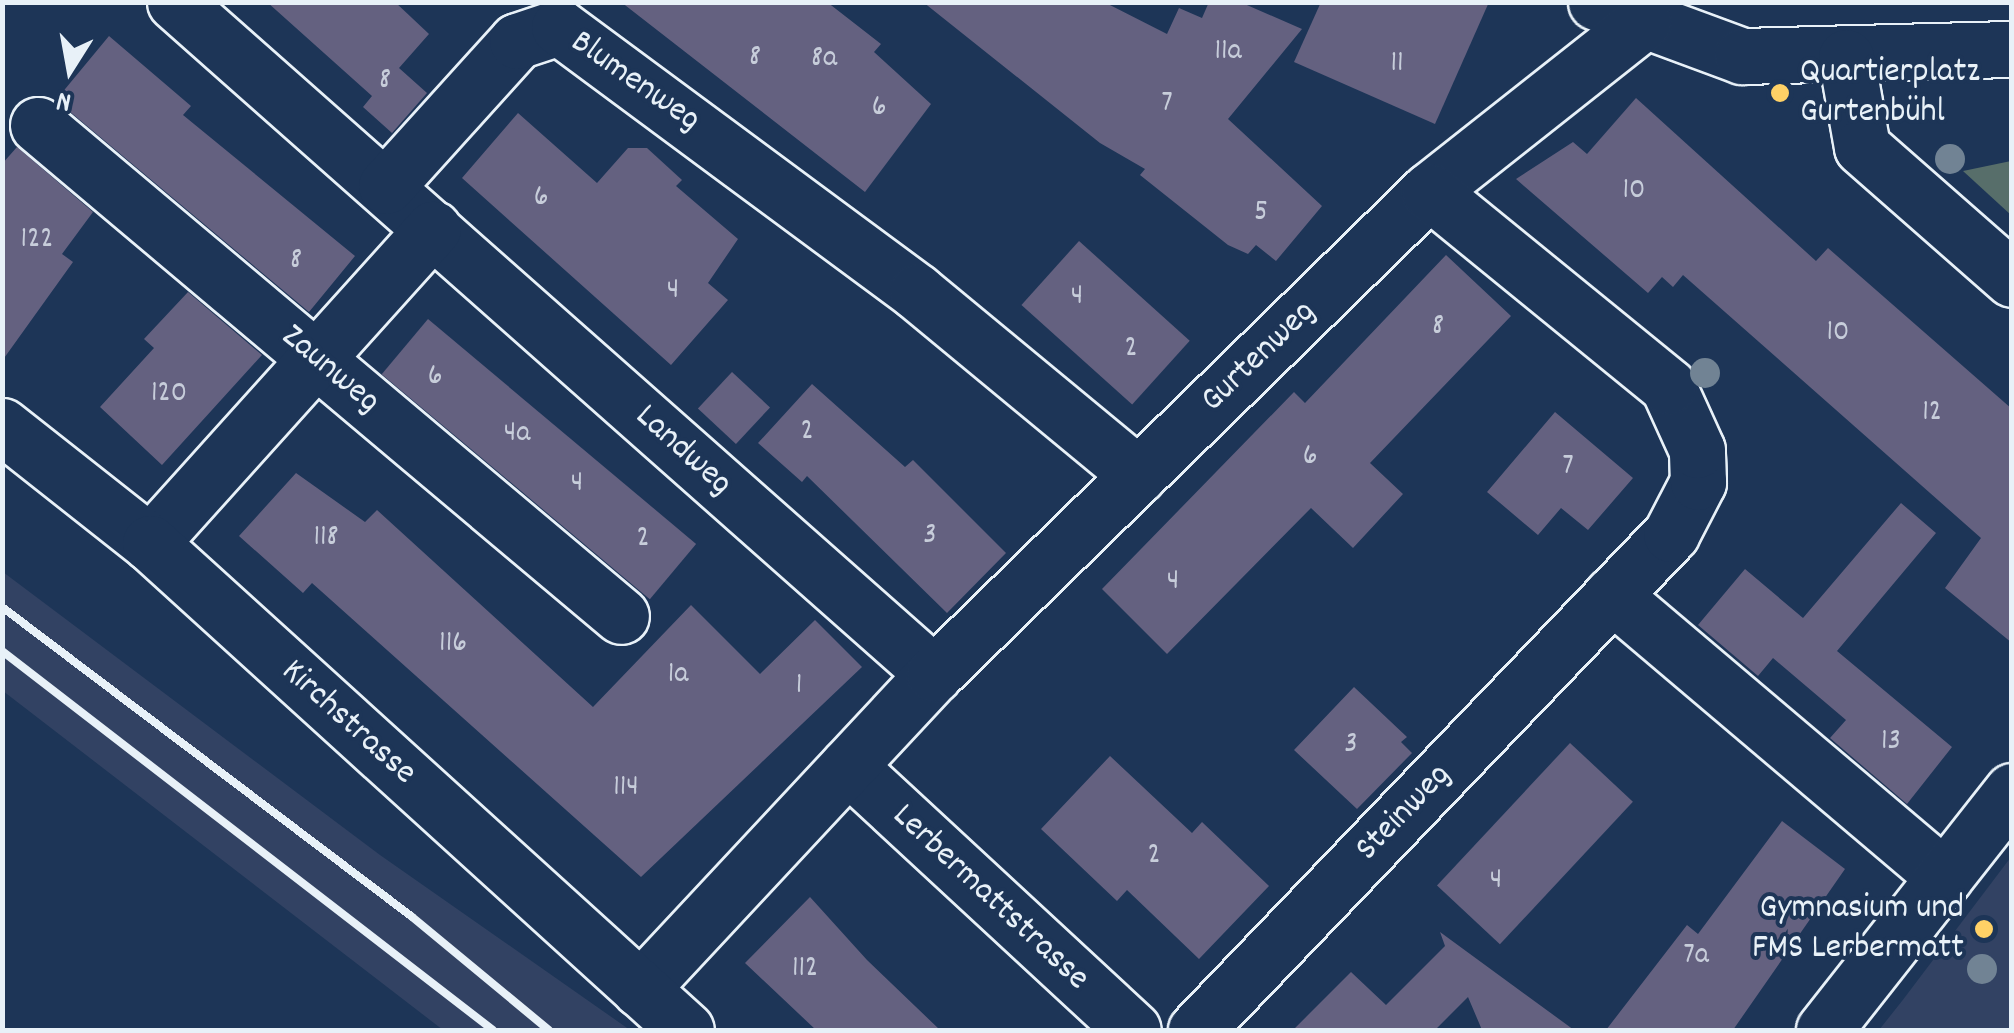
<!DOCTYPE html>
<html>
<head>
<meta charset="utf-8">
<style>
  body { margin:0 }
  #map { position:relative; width:2014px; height:1033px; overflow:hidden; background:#1d3557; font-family:Dekko,sans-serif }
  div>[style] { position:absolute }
  .built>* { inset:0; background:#324263 }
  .green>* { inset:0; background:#576e6a }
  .building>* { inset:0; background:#646180; transform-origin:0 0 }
  .roads { filter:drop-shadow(2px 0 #e8f1f8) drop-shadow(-2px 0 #e8f1f8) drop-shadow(0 2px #e8f1f8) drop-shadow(0 -2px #e8f1f8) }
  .minor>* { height:55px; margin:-27.5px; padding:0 27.5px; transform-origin:27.5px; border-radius:27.5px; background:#1d3557 }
  .tertiary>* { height:55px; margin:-27.5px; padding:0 27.5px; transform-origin:27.5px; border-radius:27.5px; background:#1d3557 }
  .rail>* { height:8px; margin:-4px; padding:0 4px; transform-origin:4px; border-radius:4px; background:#e8f1f8 }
  .trees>* { width:30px; height:30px; margin:-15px; border-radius:50%; background:#718394 }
  .dots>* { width:28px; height:28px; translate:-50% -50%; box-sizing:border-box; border:5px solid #1d3557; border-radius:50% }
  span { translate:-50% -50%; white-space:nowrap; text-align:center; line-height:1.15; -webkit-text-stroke:8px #1d3557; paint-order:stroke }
  .number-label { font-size:30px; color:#c7cdda }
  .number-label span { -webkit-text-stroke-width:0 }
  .poi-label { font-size:35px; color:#e8f1f8 }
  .left { translate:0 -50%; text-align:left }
  .right { translate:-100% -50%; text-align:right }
  .street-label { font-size:35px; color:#e8f1f8 }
  .frame { position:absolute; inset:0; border:5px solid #e8f1f8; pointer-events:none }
  .north { position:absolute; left:20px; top:20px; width:100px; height:100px; -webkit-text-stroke:8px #1d3557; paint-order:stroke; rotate:191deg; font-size:28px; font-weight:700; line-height:40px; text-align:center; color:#e8f1f8 }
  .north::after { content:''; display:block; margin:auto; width:35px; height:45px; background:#e8f1f8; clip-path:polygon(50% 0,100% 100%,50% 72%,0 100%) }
</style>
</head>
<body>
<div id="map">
  <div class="built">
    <div style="clip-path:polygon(3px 572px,380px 855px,630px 1030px,443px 1030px,3px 691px)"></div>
    <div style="clip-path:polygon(2011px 857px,2011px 1030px,1879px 1030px,1902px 1001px)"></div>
  </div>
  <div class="green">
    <div style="clip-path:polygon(2011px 161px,2012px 161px,2011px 215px,1963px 171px)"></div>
  </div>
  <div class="building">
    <div style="clip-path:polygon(267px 2px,395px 2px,429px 34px,399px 68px,427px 93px,392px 133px,363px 107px,372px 96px)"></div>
    <div style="clip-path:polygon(621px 2px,827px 2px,881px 44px,874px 52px,931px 104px,865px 192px)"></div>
    <div style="clip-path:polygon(923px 2px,1104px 2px,1167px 34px,1179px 8px,1202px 18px,1209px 2px,1240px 2px,1302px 29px,1228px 119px,1322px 206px,1276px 261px,1256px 245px,1248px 254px,1228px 245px,1140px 175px,1145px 169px,1100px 143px)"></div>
    <div style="clip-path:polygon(1321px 2px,1489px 2px,1435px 124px,1294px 62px)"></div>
    <div style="clip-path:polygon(109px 36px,191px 106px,183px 115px,355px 256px,309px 312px,56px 100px)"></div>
    <div style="clip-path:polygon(1636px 98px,1816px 261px,1828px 248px,2012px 409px,2012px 643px,1945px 588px,1981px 538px,1683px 275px,1673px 287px,1662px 277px,1648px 293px,1516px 179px,1573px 142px,1587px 154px)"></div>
    <div style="clip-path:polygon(518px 113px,597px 183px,628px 148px,647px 148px,682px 180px,676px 186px,738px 239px,708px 283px,728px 300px,671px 365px,462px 178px)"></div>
    <div style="clip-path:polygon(17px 147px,93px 212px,62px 254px,73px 262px,2px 361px,2px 164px)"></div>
    <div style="left:1079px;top:241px;width:149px;height:86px;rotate:42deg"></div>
    <div style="clip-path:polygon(1446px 255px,1511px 316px,1370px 463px,1403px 494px,1353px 548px,1311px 508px,1167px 654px,1102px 589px,1294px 392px,1305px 403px)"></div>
    <div style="clip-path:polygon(188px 292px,262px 355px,162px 465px,100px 407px,154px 348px,144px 339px)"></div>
    <div style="left:428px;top:319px;width:350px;height:72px;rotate:40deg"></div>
    <div style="left:732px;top:372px;width:52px;height:50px;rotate:43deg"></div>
    <div style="clip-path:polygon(812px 384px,905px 467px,913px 460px,1006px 553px,947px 613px,807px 476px,802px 482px,758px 443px)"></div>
    <div style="clip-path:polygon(1555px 412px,1633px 478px,1588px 530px,1561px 508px,1538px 535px,1487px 492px)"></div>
    <div style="clip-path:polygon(296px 473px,365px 522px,377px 510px,593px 707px,691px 605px,760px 674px,815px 620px,862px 667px,641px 877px,312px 583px,303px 593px,239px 536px)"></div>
    <div style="clip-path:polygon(1901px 503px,1936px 533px,1837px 651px,1952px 747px,1907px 804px,1830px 738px,1846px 720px,1773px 658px,1758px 676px,1698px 625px,1745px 569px,1803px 618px)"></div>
    <div style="clip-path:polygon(1354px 687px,1407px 737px,1401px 742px,1412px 753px,1357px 809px,1294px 750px)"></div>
    <div style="left:1570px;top:743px;width:86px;height:195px;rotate:43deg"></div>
    <div style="clip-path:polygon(1110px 756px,1192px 833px,1202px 822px,1269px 886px,1199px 959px,1127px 890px,1117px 901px,1041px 829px)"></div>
    <div style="clip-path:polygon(1782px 821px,1845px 869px,1733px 1030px,1606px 1030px,1687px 925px,1698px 934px)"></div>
    <div style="clip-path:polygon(810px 897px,867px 960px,940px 1030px,816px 1030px,745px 963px)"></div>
    <div style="clip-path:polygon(1440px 932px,1574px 1030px,1482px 1030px,1468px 997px,1435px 1030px,1293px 1030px,1351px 972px,1386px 1005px,1445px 946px)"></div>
  </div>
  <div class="roads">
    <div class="minor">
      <div style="left:175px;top:2px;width:1014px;rotate:41.52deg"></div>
      <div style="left:1596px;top:2px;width:156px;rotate:20.3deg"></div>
      <div style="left:1742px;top:56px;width:270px;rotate:-1.5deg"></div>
      <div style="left:1846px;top:57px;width:91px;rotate:79.9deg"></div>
      <div style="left:1862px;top:147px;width:200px;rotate:41.3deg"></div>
      <div style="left:38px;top:125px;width:762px;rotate:40.1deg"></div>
      <div style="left:386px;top:186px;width:195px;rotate:-47.9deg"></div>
      <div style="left:517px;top:41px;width:44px;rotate:-18.4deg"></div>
      <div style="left:559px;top:27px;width:445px;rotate:36.5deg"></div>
      <div style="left:917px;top:292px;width:287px;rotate:39.6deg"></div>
      <div style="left:150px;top:543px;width:423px;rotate:-48deg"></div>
      <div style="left:1612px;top:595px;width:436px;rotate:40.3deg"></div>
      <div style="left:848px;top:766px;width:388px;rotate:42.8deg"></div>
      <div style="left:640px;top:989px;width:431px;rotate:-47deg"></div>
      <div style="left:934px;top:674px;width:692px;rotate:-44.3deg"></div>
      <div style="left:1429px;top:191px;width:273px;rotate:-38.3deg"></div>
      <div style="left:1196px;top:1030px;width:687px;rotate:-46.24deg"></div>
      <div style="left:1671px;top:534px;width:59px;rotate:-62.6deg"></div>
      <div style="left:1698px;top:482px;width:32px;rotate:-92deg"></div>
      <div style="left:1697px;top:450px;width:70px;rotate:-114.4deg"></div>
      <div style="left:1668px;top:386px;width:308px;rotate:-140.8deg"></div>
      <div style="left:1824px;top:1030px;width:304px;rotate:-51.8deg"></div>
    </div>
    <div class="tertiary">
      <div style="left:2px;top:426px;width:189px;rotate:38.3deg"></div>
      <div style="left:150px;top:543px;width:724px;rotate:42.26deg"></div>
    </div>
  </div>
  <div class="rail">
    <div style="left:2px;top:607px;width:513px;rotate:37.07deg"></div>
    <div style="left:411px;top:916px;width:179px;rotate:39.6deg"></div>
    <div style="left:2px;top:651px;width:620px;rotate:37.66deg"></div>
  </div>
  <div class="trees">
    <div style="left:1950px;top:159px"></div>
    <div style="left:1705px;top:373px"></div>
    <div style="left:1982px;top:969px"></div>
  </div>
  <div class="dots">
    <div style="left:1780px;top:93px;background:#ffd166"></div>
    <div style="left:1984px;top:929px;background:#ffd166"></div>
  </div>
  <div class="number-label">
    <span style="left:1228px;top:53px">11a</span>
    <span style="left:755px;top:59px">8</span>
    <span style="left:824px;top:60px">8a</span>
    <span style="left:1397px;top:65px">11</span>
    <span style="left:385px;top:82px">8</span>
    <span style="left:1167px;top:105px">7</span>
    <span style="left:879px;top:109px">6</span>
    <span style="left:1634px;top:192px">10</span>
    <span style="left:541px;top:199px">6</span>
    <span style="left:1261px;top:214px">5</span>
    <span style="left:37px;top:241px">122</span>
    <span style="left:296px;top:262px">8</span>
    <span style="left:673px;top:292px">4</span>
    <span style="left:1077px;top:298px">4</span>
    <span style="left:1438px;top:328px">8</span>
    <span style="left:1838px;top:334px">10</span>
    <span style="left:1131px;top:350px">2</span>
    <span style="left:435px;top:378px">6</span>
    <span style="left:169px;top:395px">120</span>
    <span style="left:1932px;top:414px">12</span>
    <span style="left:807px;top:433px">2</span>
    <span style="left:517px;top:435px">4a</span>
    <span style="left:1310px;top:458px">6</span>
    <span style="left:1568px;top:468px">7</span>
    <span style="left:577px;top:485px">4</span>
    <span style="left:930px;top:537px">3</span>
    <span style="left:326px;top:539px">118</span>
    <span style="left:643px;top:540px">2</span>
    <span style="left:1173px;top:583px">4</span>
    <span style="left:453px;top:645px">116</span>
    <span style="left:678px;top:676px">1a</span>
    <span style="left:799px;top:687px">1</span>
    <span style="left:1891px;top:743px">13</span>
    <span style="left:1351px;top:746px">3</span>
    <span style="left:626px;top:789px">114</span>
    <span style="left:1154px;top:857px">2</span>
    <span style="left:1496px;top:882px">4</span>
    <span style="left:1696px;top:957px">7a</span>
    <span style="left:805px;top:970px">112</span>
  </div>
  <div class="poi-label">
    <span class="left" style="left:1800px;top:93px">Quartierplatz<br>Gurtenbühl</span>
    <span class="right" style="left:1964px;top:929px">Gymnasium und<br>FMS Lerbermatt</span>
  </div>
  <div class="street-label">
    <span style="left:635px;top:82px;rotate:35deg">Blumenweg</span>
    <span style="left:1259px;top:357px;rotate:-44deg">Gurtenweg</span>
    <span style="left:330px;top:370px;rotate:40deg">Zaunweg</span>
    <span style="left:683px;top:451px;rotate:42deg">Landweg</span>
    <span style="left:348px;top:723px;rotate:42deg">Kirchstrasse</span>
    <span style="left:1404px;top:813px;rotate:-46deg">Steinweg</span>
    <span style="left:990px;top:898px;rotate:43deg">Lerbermattstrasse</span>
  </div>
  <div class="frame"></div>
  <div class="north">N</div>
</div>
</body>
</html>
